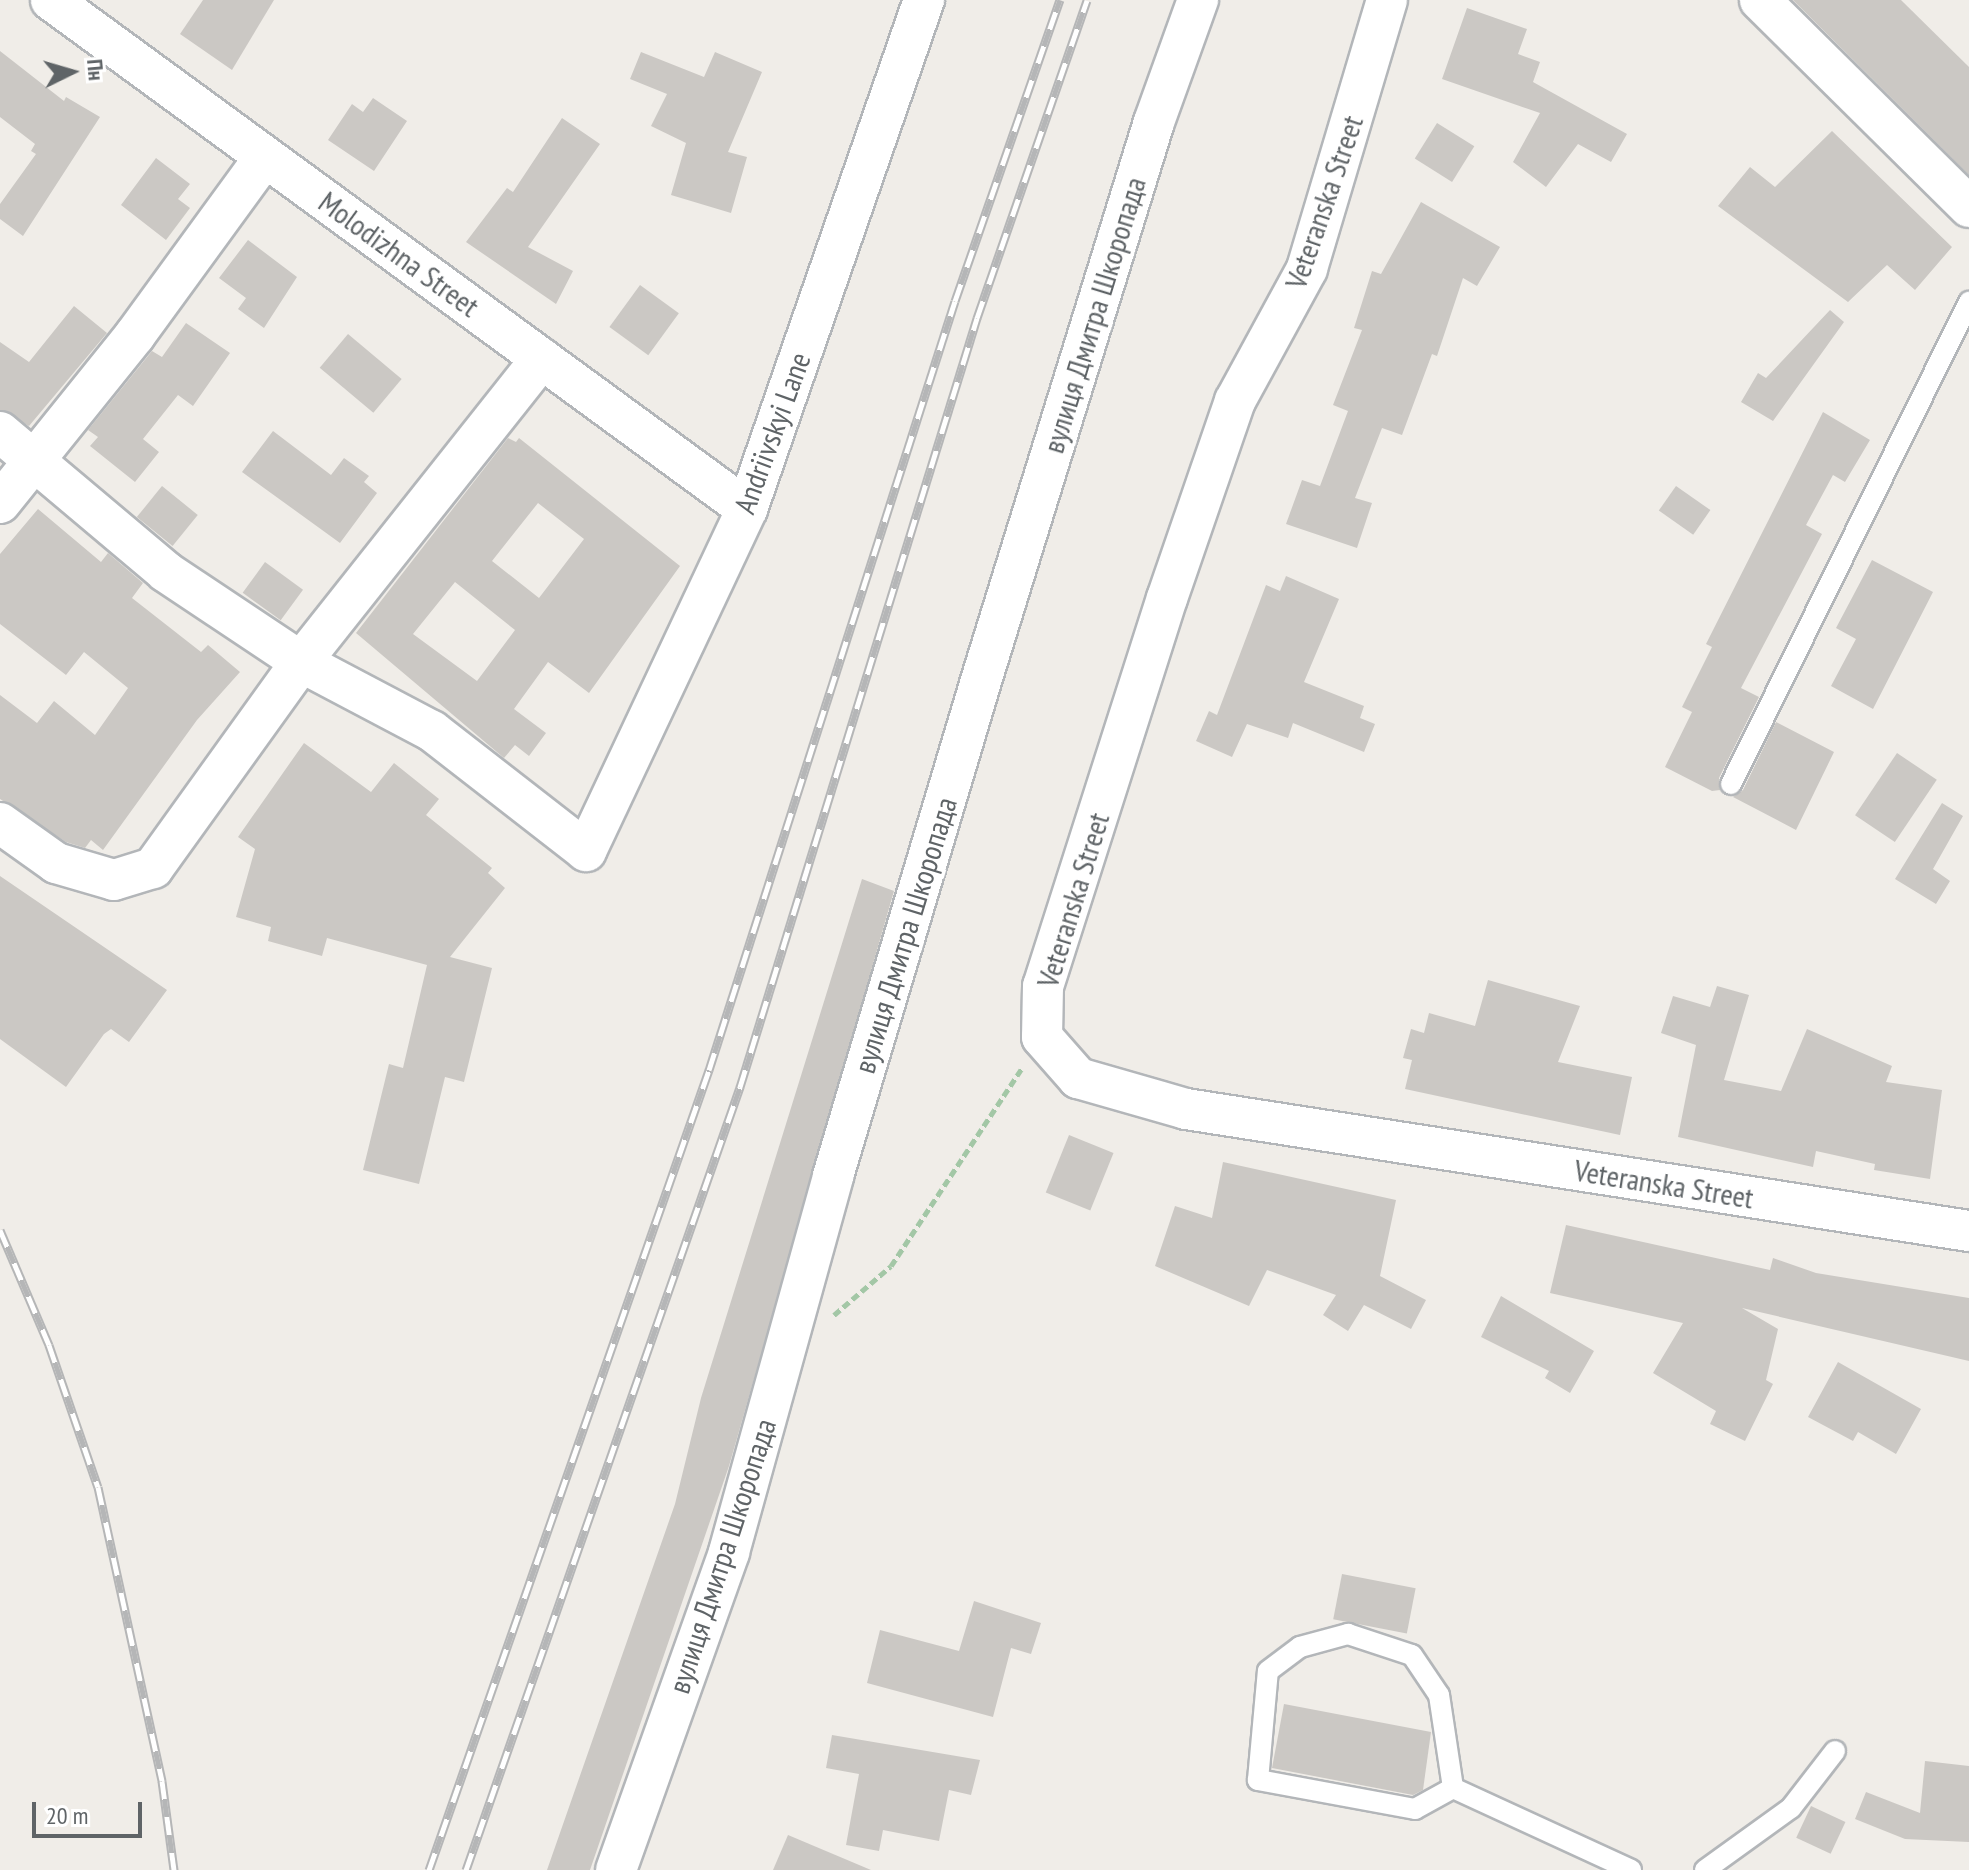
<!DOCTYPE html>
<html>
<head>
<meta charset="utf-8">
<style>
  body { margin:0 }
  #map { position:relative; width:1969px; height:1870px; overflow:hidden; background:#f0ede8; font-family:"PT Sans Narrow",sans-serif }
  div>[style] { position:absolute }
  .building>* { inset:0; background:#cbc8c4; transform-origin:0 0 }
  .path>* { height:5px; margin-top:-2.5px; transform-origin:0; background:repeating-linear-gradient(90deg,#a3c7a6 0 8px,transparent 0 12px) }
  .roads { filter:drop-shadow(2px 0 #b3b6b9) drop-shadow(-2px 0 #b3b6b9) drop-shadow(0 2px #b3b6b9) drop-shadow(0 -2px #b3b6b9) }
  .service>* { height:20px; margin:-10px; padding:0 10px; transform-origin:10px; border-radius:10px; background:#fff }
  .minor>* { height:40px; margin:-20px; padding:0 20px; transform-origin:20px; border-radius:20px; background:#fff }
  .rail>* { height:9px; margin-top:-4.5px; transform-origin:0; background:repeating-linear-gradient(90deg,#fff 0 18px,#b5b6b7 0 36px); box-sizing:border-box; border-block:2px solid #b5b6b7 }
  span { translate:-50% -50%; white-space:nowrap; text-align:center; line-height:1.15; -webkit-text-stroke:7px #fff; paint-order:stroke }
  .street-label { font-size:30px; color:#5f6467 }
  .north { position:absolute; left:32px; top:32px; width:80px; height:80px; -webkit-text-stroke:6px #fff; paint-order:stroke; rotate:85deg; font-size:22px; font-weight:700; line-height:32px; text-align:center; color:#5f6467 }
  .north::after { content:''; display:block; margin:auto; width:28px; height:36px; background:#5f6467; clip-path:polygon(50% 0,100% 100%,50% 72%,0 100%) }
  .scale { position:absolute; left:32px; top:1802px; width:110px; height:36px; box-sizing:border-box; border:4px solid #5f6467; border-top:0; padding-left:10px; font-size:24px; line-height:28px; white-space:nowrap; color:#5f6467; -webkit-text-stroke:6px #fff; paint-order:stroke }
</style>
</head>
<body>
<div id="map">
  <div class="building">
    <div style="clip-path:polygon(203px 0,274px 0,232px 70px,180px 34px)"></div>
    <div style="clip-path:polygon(1793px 0,1901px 0,1969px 67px,1969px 175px)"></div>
    <div style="clip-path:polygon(1467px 8px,1527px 29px,1518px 54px,1540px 62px,1533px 82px,1627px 134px,1611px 162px,1578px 144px,1546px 187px,1513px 162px,1540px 113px,1442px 79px)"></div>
    <div style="clip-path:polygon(0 51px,64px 101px,66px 97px,100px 117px,23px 236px,0 219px,0 204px,36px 154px,31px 151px,35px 144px,0 117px)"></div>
    <div style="clip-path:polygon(641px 52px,704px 77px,715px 52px,762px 72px,728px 152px,747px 157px,731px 213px,671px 195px,686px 143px,651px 126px,667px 94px,630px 79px)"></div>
    <div style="clip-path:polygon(373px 98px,407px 121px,374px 171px,328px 140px,352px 104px,363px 112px)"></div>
    <div style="clip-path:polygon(562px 118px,600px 144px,528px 247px,573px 271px,556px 304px,466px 242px,507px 188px,513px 192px)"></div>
    <div style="left:1437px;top:123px;width:44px;height:42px;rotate:32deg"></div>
    <div style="clip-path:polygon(1832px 131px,1952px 247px,1915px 290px,1887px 265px,1848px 302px,1718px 206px,1750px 167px,1775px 187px)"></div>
    <div style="clip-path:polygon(156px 158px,190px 184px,178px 199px,190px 208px,166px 240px,121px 205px)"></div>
    <div style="clip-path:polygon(1421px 202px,1500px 247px,1477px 286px,1463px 278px,1437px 356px,1432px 354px,1402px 435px,1382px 428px,1355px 498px,1372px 503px,1357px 548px,1286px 524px,1302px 480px,1320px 486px,1348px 411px,1333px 405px,1362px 330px,1354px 328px,1372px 271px,1381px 274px)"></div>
    <div style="clip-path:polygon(248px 240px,297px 277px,264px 328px,238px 309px,246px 298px,219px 278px)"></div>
    <div style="left:640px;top:285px;width:48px;height:52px;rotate:36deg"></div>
    <div style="clip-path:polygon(74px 306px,107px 333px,29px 426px,0 410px,0 342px,29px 362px)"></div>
    <div style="clip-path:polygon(1830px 310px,1844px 322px,1773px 421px,1741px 402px,1758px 373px,1766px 378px)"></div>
    <div style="clip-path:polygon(186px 323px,230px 353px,193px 406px,178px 395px,143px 439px,159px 452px,135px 482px,90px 446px,98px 437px,88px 430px,152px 351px,162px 357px)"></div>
    <div style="left:348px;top:334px;width:70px;height:44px;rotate:40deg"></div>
    <div style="clip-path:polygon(1823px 412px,1870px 440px,1845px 482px,1833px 475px,1806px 525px,1822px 534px,1741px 688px,1759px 697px,1719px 778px,1720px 790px,1712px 791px,1665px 767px,1692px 712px,1682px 707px,1712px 647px,1706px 644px)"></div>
    <div style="clip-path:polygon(273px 431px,331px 475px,344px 458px,369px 476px,364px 482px,377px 493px,340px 543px,242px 472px)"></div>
    <div style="clip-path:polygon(evenodd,508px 438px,516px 442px,519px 438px,680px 566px,589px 693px,548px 662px,514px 709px,546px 733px,529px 756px,515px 745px,504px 758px,356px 633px,508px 438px,538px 503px,584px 539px,539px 598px,492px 561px,538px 503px,508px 438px,455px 582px,515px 630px,477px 681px,413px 634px,455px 582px)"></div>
    <div style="left:162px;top:486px;width:46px;height:40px;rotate:39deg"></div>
    <div style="left:1676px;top:486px;width:42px;height:30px;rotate:35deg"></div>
    <div style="clip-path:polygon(38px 509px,101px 562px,108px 553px,143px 583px,132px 598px,201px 652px,208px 645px,240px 672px,197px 720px,103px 850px,91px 840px,85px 848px,66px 842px,0 799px,0 695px,37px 723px,54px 701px,95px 735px,128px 688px,84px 652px,66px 675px,0 624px,0 554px)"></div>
    <div style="clip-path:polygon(1872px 560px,1933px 592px,1873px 709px,1831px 686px,1856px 639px,1836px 628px)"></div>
    <div style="left:265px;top:562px;width:47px;height:38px;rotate:36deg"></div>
    <div style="clip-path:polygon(1286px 576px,1339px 599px,1304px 682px,1364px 706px,1360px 718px,1375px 724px,1364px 752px,1293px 723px,1288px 738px,1247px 724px,1232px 757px,1196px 741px,1209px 711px,1217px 715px,1266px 585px,1280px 591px)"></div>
    <div style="clip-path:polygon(1776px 722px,1834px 752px,1796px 830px,1733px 797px,1743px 790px)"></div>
    <div style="clip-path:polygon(304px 743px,371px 792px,394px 763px,439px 799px,426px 815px,492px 868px,488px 873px,505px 888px,450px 957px,492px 968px,464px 1082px,445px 1077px,419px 1184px,363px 1170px,389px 1064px,403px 1068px,427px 965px,327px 938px,322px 956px,268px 941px,271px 927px,236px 917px,255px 849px,238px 837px)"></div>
    <div style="left:1897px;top:753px;width:48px;height:75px;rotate:34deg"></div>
    <div style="clip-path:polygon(1942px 803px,1963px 816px,1933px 869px,1950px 881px,1936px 904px,1895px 879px)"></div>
    <div style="clip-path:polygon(0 876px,167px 990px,129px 1042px,111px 1029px,104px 1034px,66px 1087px,0 1039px)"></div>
    <div style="clip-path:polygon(862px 879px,894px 891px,729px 1466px,590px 1870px,547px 1870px,675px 1504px,701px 1398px)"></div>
    <div style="clip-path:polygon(1488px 980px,1580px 1006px,1558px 1062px,1632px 1077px,1620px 1135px,1405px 1089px,1412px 1060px,1403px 1058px,1411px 1029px,1424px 1033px,1429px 1013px,1475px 1026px)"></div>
    <div style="clip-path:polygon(1717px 986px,1749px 995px,1724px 1080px,1781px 1091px,1807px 1029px,1892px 1066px,1886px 1082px,1942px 1090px,1930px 1179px,1874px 1170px,1875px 1164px,1816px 1151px,1813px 1167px,1678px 1137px,1696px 1045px,1661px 1033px,1673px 996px,1710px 1007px)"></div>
    <div style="left:1069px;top:1135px;width:48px;height:62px;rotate:22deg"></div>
    <div style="clip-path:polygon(1223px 1162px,1396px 1200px,1380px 1276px,1426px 1300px,1411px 1329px,1364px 1305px,1348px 1331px,1323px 1315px,1336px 1295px,1267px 1270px,1249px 1306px,1155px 1266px,1175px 1206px,1212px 1218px)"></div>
    <div style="clip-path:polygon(1566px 1225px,1770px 1270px,1773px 1258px,1816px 1273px,1969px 1298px,1969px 1361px,1742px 1308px,1778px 1329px,1766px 1380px,1773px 1384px,1745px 1441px,1710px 1424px,1716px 1411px,1653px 1373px,1683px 1323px,1550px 1293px)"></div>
    <div style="clip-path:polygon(1501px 1296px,1594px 1351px,1570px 1393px,1545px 1378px,1549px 1371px,1481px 1337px)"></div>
    <div style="clip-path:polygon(1838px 1362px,1921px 1409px,1896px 1454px,1858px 1432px,1853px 1441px,1808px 1417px)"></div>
    <div style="left:1342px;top:1574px;width:75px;height:46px;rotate:11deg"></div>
    <div style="clip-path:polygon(974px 1601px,1041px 1623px,1031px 1654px,1011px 1648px,993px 1717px,867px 1683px,880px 1630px,959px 1651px)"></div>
    <div style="clip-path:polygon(1284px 1704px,1431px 1732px,1423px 1790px,1413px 1795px,1272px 1768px)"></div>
    <div style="clip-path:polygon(832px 1735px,980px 1760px,971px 1795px,949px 1790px,939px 1841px,883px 1830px,879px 1851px,846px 1845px,859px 1774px,826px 1768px)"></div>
    <div style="clip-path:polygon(1925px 1761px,1969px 1766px,1969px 1842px,1905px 1839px,1855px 1819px,1866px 1792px,1920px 1813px)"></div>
    <div style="left:1811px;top:1806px;width:38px;height:35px;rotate:25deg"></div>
    <div style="clip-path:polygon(788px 1835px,871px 1870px,773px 1870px)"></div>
  </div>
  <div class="path">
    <div style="left:834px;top:1315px;width:75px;rotate:-40.7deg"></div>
    <div style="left:891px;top:1266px;width:237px;rotate:-56.5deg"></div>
  </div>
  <div class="roads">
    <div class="service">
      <div style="left:1731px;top:784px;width:538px;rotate:-63.72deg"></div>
      <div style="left:1348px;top:1634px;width:67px;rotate:18.2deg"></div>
      <div style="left:1412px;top:1655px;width:48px;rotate:56deg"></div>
      <div style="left:1439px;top:1695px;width:94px;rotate:81.4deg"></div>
      <div style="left:1453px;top:1788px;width:43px;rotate:151.1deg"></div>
      <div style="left:1415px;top:1809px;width:160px;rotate:-169.5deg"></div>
      <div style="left:1258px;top:1780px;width:109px;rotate:-84.8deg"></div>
      <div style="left:1268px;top:1671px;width:40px;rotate:-37deg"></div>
      <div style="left:1300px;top:1647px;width:50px;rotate:-15.2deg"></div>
      <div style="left:1453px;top:1788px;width:196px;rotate:24.7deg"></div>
      <div style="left:1705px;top:1870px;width:106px;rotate:-35.8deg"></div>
      <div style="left:1791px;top:1808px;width:72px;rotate:-52.3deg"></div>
    </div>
    <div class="minor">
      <div style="left:51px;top:0;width:862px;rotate:36.18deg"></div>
      <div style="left:1387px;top:0;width:281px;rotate:106.6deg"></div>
      <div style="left:1307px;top:269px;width:150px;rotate:118.6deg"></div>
      <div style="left:1235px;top:401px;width:208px;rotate:109deg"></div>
      <div style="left:1167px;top:598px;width:407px;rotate:107.7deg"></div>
      <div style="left:1043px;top:986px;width:51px;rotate:91.1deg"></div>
      <div style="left:1042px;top:1037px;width:55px;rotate:48.7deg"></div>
      <div style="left:1078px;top:1078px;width:112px;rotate:16deg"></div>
      <div style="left:1186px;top:1109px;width:792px;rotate:8.86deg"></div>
      <div style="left:1760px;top:0;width:294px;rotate:44.7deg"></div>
      <div style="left:0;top:432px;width:217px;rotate:40.1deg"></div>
      <div style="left:166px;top:572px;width:162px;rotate:33.7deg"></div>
      <div style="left:301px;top:662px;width:148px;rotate:27.8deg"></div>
      <div style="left:432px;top:731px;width:195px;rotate:37.9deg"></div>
      <div style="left:586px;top:851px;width:378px;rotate:-64.8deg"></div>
      <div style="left:747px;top:509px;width:539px;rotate:-70.83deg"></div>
      <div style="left:0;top:503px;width:216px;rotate:-51.2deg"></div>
      <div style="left:135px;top:335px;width:220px;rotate:-53.9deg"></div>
      <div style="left:0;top:823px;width:69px;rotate:35.5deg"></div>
      <div style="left:56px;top:863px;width:60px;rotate:16.3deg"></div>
      <div style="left:114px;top:880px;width:41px;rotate:-17.1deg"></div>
      <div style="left:153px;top:868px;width:254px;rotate:-54.3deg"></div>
      <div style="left:301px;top:662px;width:387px;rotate:-51.6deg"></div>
      <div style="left:616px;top:1870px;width:337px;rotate:-70.4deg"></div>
      <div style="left:729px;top:1552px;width:390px;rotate:-74.5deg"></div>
      <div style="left:833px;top:1176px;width:513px;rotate:-73.36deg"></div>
      <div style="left:980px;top:684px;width:588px;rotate:-72.8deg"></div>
      <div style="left:1154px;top:122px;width:130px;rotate:-70.2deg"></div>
    </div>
  </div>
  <div class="rail">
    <div style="left:0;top:1230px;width:125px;rotate:66.9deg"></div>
    <div style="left:49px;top:1345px;width:150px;rotate:71deg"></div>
    <div style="left:98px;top:1487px;width:301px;rotate:77.7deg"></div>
    <div style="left:162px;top:1781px;width:90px;rotate:82.3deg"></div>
    <div style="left:429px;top:1870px;width:848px;rotate:-70.71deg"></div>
    <div style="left:709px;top:1070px;width:807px;rotate:-72.26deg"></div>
    <div style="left:955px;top:301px;width:319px;rotate:-70.8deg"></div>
    <div style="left:466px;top:1870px;width:830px;rotate:-70.71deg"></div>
    <div style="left:740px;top:1087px;width:805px;rotate:-72.87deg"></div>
    <div style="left:977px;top:318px;width:336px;rotate:-70.9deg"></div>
  </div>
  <div class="street-label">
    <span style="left:1324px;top:202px;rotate:-71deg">Veteranska Street</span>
    <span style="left:399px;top:254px;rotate:36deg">Molodizhna Street</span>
    <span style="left:1094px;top:315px;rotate:-73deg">вулиця Дмитра Шкоропада</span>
    <span style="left:772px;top:433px;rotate:-70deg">Andriivskyi Lane</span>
    <span style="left:1073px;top:900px;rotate:-73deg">Veteranska Street</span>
    <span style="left:905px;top:935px;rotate:-73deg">вулиця Дмитра Шкоропада</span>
    <span style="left:1664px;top:1184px;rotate:9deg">Veteranska Street</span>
    <span style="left:722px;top:1556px;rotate:-72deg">вулиця Дмитра Шкоропада</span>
  </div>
  <div class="north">Пн</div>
  <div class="scale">20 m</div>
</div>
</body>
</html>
